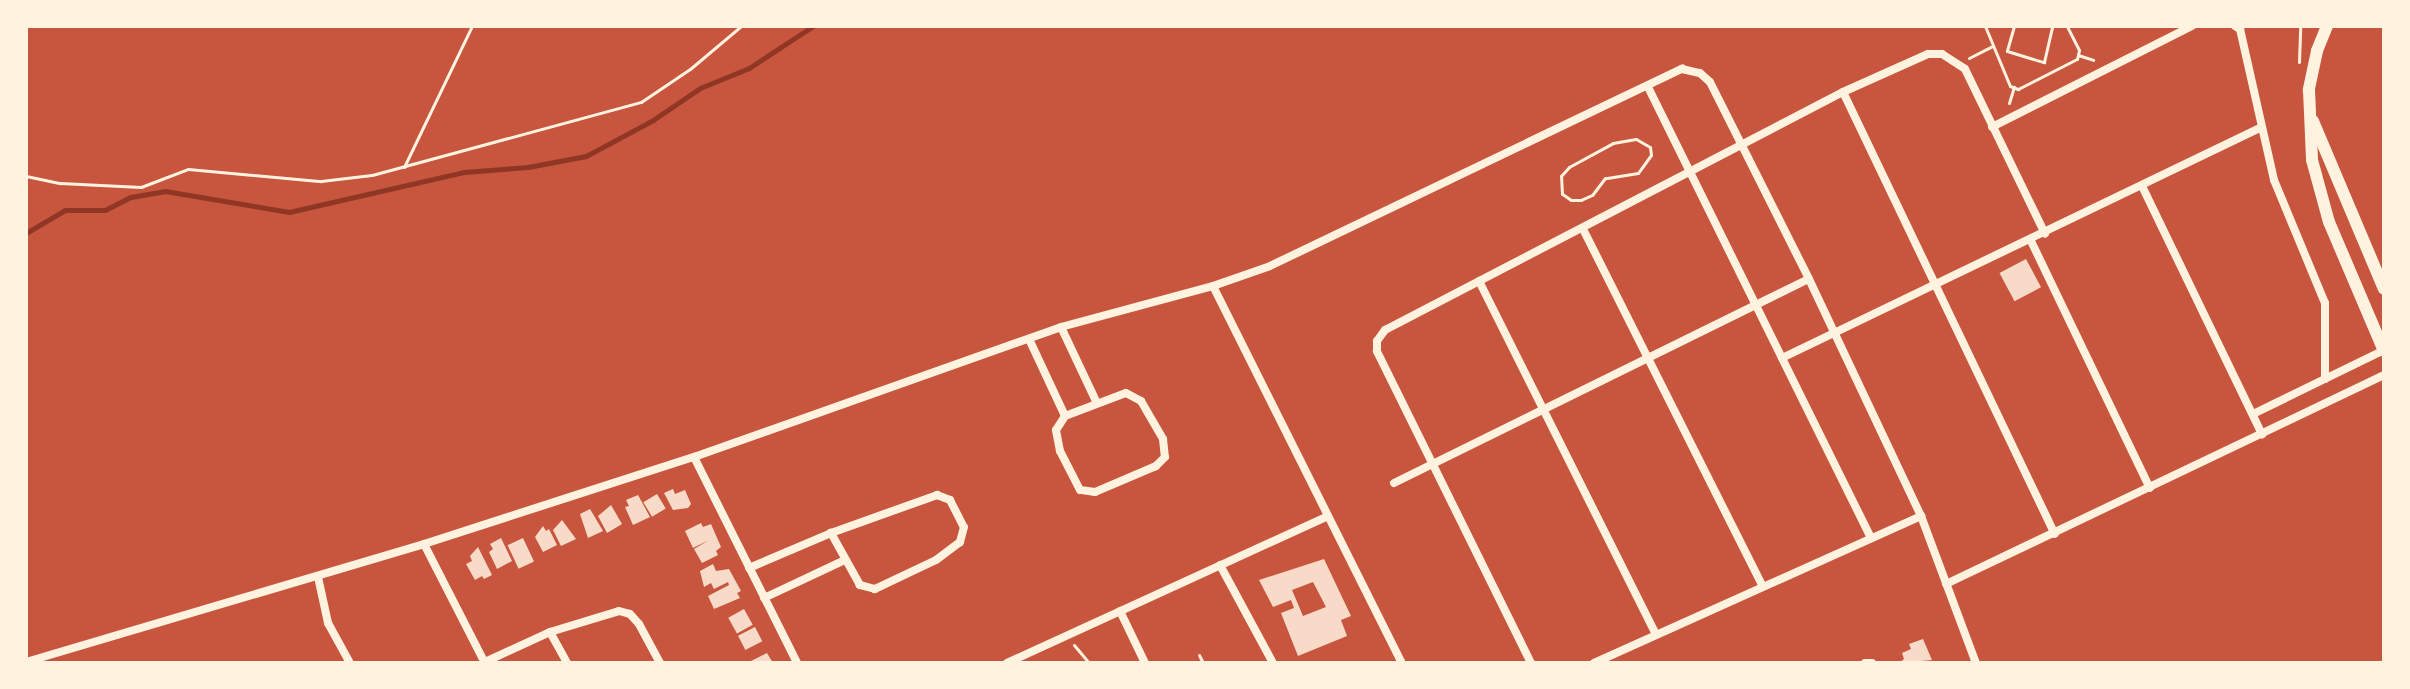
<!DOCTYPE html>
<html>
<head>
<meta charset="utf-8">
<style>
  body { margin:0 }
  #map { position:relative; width:2410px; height:689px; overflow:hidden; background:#c8553d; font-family:"Exo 2",sans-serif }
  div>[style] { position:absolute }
  .stream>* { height:5px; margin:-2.5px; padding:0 2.5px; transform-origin:2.5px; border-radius:2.5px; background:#8f3625 }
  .building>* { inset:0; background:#f7dbc8; transform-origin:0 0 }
  .path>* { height:3px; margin:-1.5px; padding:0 1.5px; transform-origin:1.5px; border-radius:1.5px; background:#fff3e0 }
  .minor>* { height:8px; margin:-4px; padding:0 4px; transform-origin:4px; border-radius:4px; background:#fff3e0 }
  .secondary>* { height:12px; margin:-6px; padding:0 6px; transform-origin:6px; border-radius:6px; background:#fff3e0 }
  span { translate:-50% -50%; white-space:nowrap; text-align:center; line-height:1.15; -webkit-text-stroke:6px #fff3e0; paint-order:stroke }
  .frame { position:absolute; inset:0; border:28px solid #fff3e0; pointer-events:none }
</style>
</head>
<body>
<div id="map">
  <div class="stream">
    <div style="left:26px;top:233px;width:45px;rotate:-30.5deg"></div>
    <div style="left:65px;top:210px;width:40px"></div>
    <div style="left:105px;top:210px;width:29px;rotate:-27deg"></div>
    <div style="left:131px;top:197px;width:35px;rotate:-10deg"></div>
    <div style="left:165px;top:191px;width:126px;rotate:9.6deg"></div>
    <div style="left:289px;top:212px;width:180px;rotate:-12.9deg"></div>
    <div style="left:464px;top:172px;width:64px;rotate:-4.5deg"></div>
    <div style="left:528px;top:167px;width:59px;rotate:-10.7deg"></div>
    <div style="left:586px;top:156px;width:76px;rotate:-28.2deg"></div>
    <div style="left:653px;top:120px;width:57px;rotate:-34.2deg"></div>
    <div style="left:700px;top:88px;width:53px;rotate:-22.2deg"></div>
    <div style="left:749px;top:68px;width:77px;rotate:-33.3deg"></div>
  </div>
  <div class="building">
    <div style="left:2026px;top:259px;width:32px;height:30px;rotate:62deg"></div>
    <div style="clip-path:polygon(673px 489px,675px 494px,685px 490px,691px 504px,688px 508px,673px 510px,664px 493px)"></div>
    <div style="left:657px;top:494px;width:17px;height:16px;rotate:59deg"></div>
    <div style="clip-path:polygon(638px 495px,650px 517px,633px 525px,625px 507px,629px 506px,626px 500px)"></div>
    <div style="clip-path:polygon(611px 505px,622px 524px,607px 533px,598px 516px)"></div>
    <div style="clip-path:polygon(590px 509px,603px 531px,588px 538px,580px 514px)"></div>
    <div style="clip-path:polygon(562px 520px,576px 539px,561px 546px,553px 530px)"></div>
    <div style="clip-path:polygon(701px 523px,703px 527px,711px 524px,721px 547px,716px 551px,718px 555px,702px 563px,694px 549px,709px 540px,693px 548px,685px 531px)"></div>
    <div style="clip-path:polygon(543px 526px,546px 531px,549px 529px,557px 545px,543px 552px,535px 537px)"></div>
    <div style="clip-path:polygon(501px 538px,512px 561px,497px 569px,489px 552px,493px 549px,490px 544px)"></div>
    <div style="left:523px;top:538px;width:26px;height:17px;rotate:65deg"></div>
    <div style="clip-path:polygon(478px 547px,492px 575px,484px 579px,482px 576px,475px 580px,466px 564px,472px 561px,470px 556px)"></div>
    <div style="clip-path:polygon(evenodd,1324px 559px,1351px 616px,1341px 620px,1347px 636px,1298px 656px,1281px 613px,1294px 608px,1291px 600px,1273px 607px,1259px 580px,1324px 559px,1313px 582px,1326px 607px,1303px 616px,1292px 590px,1313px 582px)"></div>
    <div style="clip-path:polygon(713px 564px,716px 571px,729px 569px,741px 591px,737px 593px,740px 598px,714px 609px,708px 596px,729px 585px,728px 582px,714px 589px,711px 583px,704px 587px,700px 571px)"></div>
    <div style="left:744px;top:609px;width:18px;height:18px;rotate:61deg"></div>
    <div style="left:755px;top:627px;width:16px;height:19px;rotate:63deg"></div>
    <div style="clip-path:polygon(1923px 639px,1932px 660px,1899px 663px,1904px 659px,1902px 653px,1911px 649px,1909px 644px)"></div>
    <div style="clip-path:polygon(767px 653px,773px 663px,747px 663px)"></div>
  </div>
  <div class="path">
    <div style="left:1985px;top:26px;width:65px;rotate:67.4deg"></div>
    <div style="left:2010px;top:86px;width:9px;rotate:21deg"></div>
    <div style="left:2018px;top:89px;width:66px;rotate:-27deg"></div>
    <div style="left:2077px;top:59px;width:9px;rotate:-77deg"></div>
    <div style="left:2079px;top:50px;width:27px;rotate:-117deg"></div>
    <div style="left:2014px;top:26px;width:26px;rotate:106deg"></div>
    <div style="left:2007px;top:51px;width:39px;rotate:17deg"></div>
    <div style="left:2044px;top:62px;width:36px;rotate:-77deg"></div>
    <div style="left:2052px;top:27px;width:2px;rotate:-153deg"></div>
    <div style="left:2078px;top:55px;width:16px;rotate:18deg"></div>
    <div style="left:1969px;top:58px;width:25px;rotate:-27deg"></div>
    <div style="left:2299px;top:62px;width:36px;rotate:-88deg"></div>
    <div style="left:2009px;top:103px;width:17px;rotate:-73deg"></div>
    <div style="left:1636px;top:139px;width:16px;rotate:30deg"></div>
    <div style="left:1650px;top:147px;width:8px;rotate:83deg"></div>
    <div style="left:1651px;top:155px;width:22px;rotate:126deg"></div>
    <div style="left:1638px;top:173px;width:33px;rotate:171deg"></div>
    <div style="left:1605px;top:178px;width:21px;rotate:127deg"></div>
    <div style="left:1592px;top:195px;width:12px;rotate:156deg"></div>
    <div style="left:1581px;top:200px;width:10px;rotate:180deg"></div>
    <div style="left:1571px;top:200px;width:11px;rotate:-146deg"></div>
    <div style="left:1562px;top:194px;width:18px;rotate:-93deg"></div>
    <div style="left:1561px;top:176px;width:12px;rotate:-48deg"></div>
    <div style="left:1569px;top:167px;width:50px;rotate:-28.6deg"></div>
    <div style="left:1613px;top:143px;width:23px;rotate:-10deg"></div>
    <div style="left:404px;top:167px;width:157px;rotate:-64.3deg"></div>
    <div style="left:26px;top:176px;width:35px;rotate:12deg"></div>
    <div style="left:60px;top:183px;width:81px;rotate:2.8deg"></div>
    <div style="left:141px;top:187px;width:50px;rotate:-21deg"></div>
    <div style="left:188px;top:169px;width:134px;rotate:5.2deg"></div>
    <div style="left:321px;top:181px;width:51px;rotate:-6.7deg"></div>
    <div style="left:372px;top:175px;width:279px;rotate:-15.2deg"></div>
    <div style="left:641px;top:102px;width:59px;rotate:-34deg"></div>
    <div style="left:690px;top:69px;width:67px;rotate:-40.1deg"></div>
    <div style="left:1074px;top:645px;width:23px;rotate:50deg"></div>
    <div style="left:1199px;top:655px;width:9px;rotate:63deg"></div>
  </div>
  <div class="minor">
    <div style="left:2235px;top:26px;width:6px;rotate:31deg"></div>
    <div style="left:2240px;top:29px;width:155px;rotate:77.3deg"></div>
    <div style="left:2274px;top:180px;width:133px;rotate:67.5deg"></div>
    <div style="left:2325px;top:303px;width:76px;rotate:90deg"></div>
    <div style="left:1648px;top:87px;width:503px;rotate:63.69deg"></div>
    <div style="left:1843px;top:92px;width:490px;rotate:64.4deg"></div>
    <div style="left:1992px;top:127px;width:224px;rotate:-26.8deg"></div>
    <div style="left:2142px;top:186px;width:276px;rotate:64.2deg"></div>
    <div style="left:1583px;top:229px;width:398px;rotate:63.3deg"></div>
    <div style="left:2031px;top:241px;width:274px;rotate:64.3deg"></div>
    <div style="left:1479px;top:281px;width:395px;rotate:63.4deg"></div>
    <div style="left:1213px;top:286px;width:422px;rotate:63.4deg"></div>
    <div style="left:1061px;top:327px;width:84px;rotate:64.7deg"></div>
    <div style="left:1029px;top:339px;width:85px;rotate:64.9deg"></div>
    <div style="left:1782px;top:358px;width:530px;rotate:-25.7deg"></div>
    <div style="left:1126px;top:393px;width:17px;rotate:28deg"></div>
    <div style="left:1141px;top:401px;width:44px;rotate:59.9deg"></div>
    <div style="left:1163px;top:439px;width:18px;rotate:84deg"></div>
    <div style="left:1165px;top:457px;width:13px;rotate:135deg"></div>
    <div style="left:1156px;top:466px;width:66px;rotate:156.9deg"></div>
    <div style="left:1095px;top:492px;width:15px;rotate:-172deg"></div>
    <div style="left:1080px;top:490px;width:44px;rotate:-117.1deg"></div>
    <div style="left:1060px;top:451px;width:21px;rotate:-101deg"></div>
    <div style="left:1056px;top:430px;width:17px;rotate:-57deg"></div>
    <div style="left:1065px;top:416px;width:65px;rotate:-20.7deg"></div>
    <div style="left:2253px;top:414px;width:146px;rotate:-26deg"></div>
    <div style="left:694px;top:457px;width:230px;rotate:63.4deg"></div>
    <div style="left:1394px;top:483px;width:462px;rotate:-26.2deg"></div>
    <div style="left:424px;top:544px;width:134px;rotate:62.9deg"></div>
    <div style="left:1220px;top:565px;width:111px;rotate:61.6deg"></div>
    <div style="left:749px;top:568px;width:89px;rotate:-23.1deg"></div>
    <div style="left:831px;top:533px;width:113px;rotate:-19.7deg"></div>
    <div style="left:937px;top:495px;width:14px;rotate:21deg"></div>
    <div style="left:950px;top:500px;width:30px;rotate:63deg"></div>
    <div style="left:964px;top:527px;width:16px;rotate:105deg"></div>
    <div style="left:960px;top:542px;width:30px;rotate:143deg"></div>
    <div style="left:936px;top:560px;width:68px;rotate:154.6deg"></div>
    <div style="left:875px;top:589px;width:16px;rotate:-165deg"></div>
    <div style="left:860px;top:585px;width:60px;rotate:-119.1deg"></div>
    <div style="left:318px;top:577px;width:47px;rotate:77.7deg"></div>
    <div style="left:328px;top:623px;width:46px;rotate:61.2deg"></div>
    <div style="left:1946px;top:584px;width:485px;rotate:-25.5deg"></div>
    <div style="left:764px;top:598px;width:89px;rotate:-25.1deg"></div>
    <div style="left:1120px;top:611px;width:58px;rotate:64.3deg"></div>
    <div style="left:550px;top:632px;width:35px;rotate:61deg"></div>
    <div style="left:26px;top:662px;width:415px;rotate:-16.5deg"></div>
    <div style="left:424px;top:544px;width:284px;rotate:-17.9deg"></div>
    <div style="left:694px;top:457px;width:389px;rotate:-19.5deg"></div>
    <div style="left:1061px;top:327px;width:157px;rotate:-15.1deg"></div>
    <div style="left:1213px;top:286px;width:60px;rotate:-19.3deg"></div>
    <div style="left:1270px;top:266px;width:457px;rotate:-25.6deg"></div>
    <div style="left:1682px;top:69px;width:18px;rotate:13deg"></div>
    <div style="left:1700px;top:73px;width:13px;rotate:42deg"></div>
    <div style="left:1710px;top:82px;width:220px;rotate:63.3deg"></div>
    <div style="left:1809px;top:279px;width:262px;rotate:64.7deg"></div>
    <div style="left:1921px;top:516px;width:157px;rotate:69.5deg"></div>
    <div style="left:485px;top:662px;width:72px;rotate:-24.8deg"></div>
    <div style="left:550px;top:632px;width:72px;rotate:-16.9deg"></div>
    <div style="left:619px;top:611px;width:11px;rotate:15deg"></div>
    <div style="left:630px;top:614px;width:13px;rotate:48deg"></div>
    <div style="left:639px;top:624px;width:44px;rotate:61.7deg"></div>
    <div style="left:1007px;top:663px;width:353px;rotate:-24.6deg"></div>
    <div style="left:1531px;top:663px;width:348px;rotate:-116.3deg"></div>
    <div style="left:1377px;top:351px;width:10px;rotate:-90deg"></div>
    <div style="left:1377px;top:341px;width:14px;rotate:-54deg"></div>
    <div style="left:1385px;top:330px;width:516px;rotate:-27.46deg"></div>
    <div style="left:1843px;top:92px;width:93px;rotate:-24.1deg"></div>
    <div style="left:1928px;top:54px;width:14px"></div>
    <div style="left:1942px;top:54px;width:27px;rotate:33deg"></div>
    <div style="left:1965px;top:69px;width:183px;rotate:64.1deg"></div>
    <div style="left:1594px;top:663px;width:359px;rotate:-24.2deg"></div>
    <div style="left:1865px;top:663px;width:7px"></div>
  </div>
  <div class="secondary">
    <div style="left:2327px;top:26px;width:27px;rotate:112deg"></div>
    <div style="left:2317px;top:51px;width:40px;rotate:102deg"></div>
    <div style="left:2309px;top:90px;width:70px;rotate:87.5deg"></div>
    <div style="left:2312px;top:160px;width:64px;rotate:74.7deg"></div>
    <div style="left:2329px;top:222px;width:140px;rotate:66.9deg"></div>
    <div style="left:2313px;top:121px;width:182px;rotate:67.1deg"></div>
  </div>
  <div class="frame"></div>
</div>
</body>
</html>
